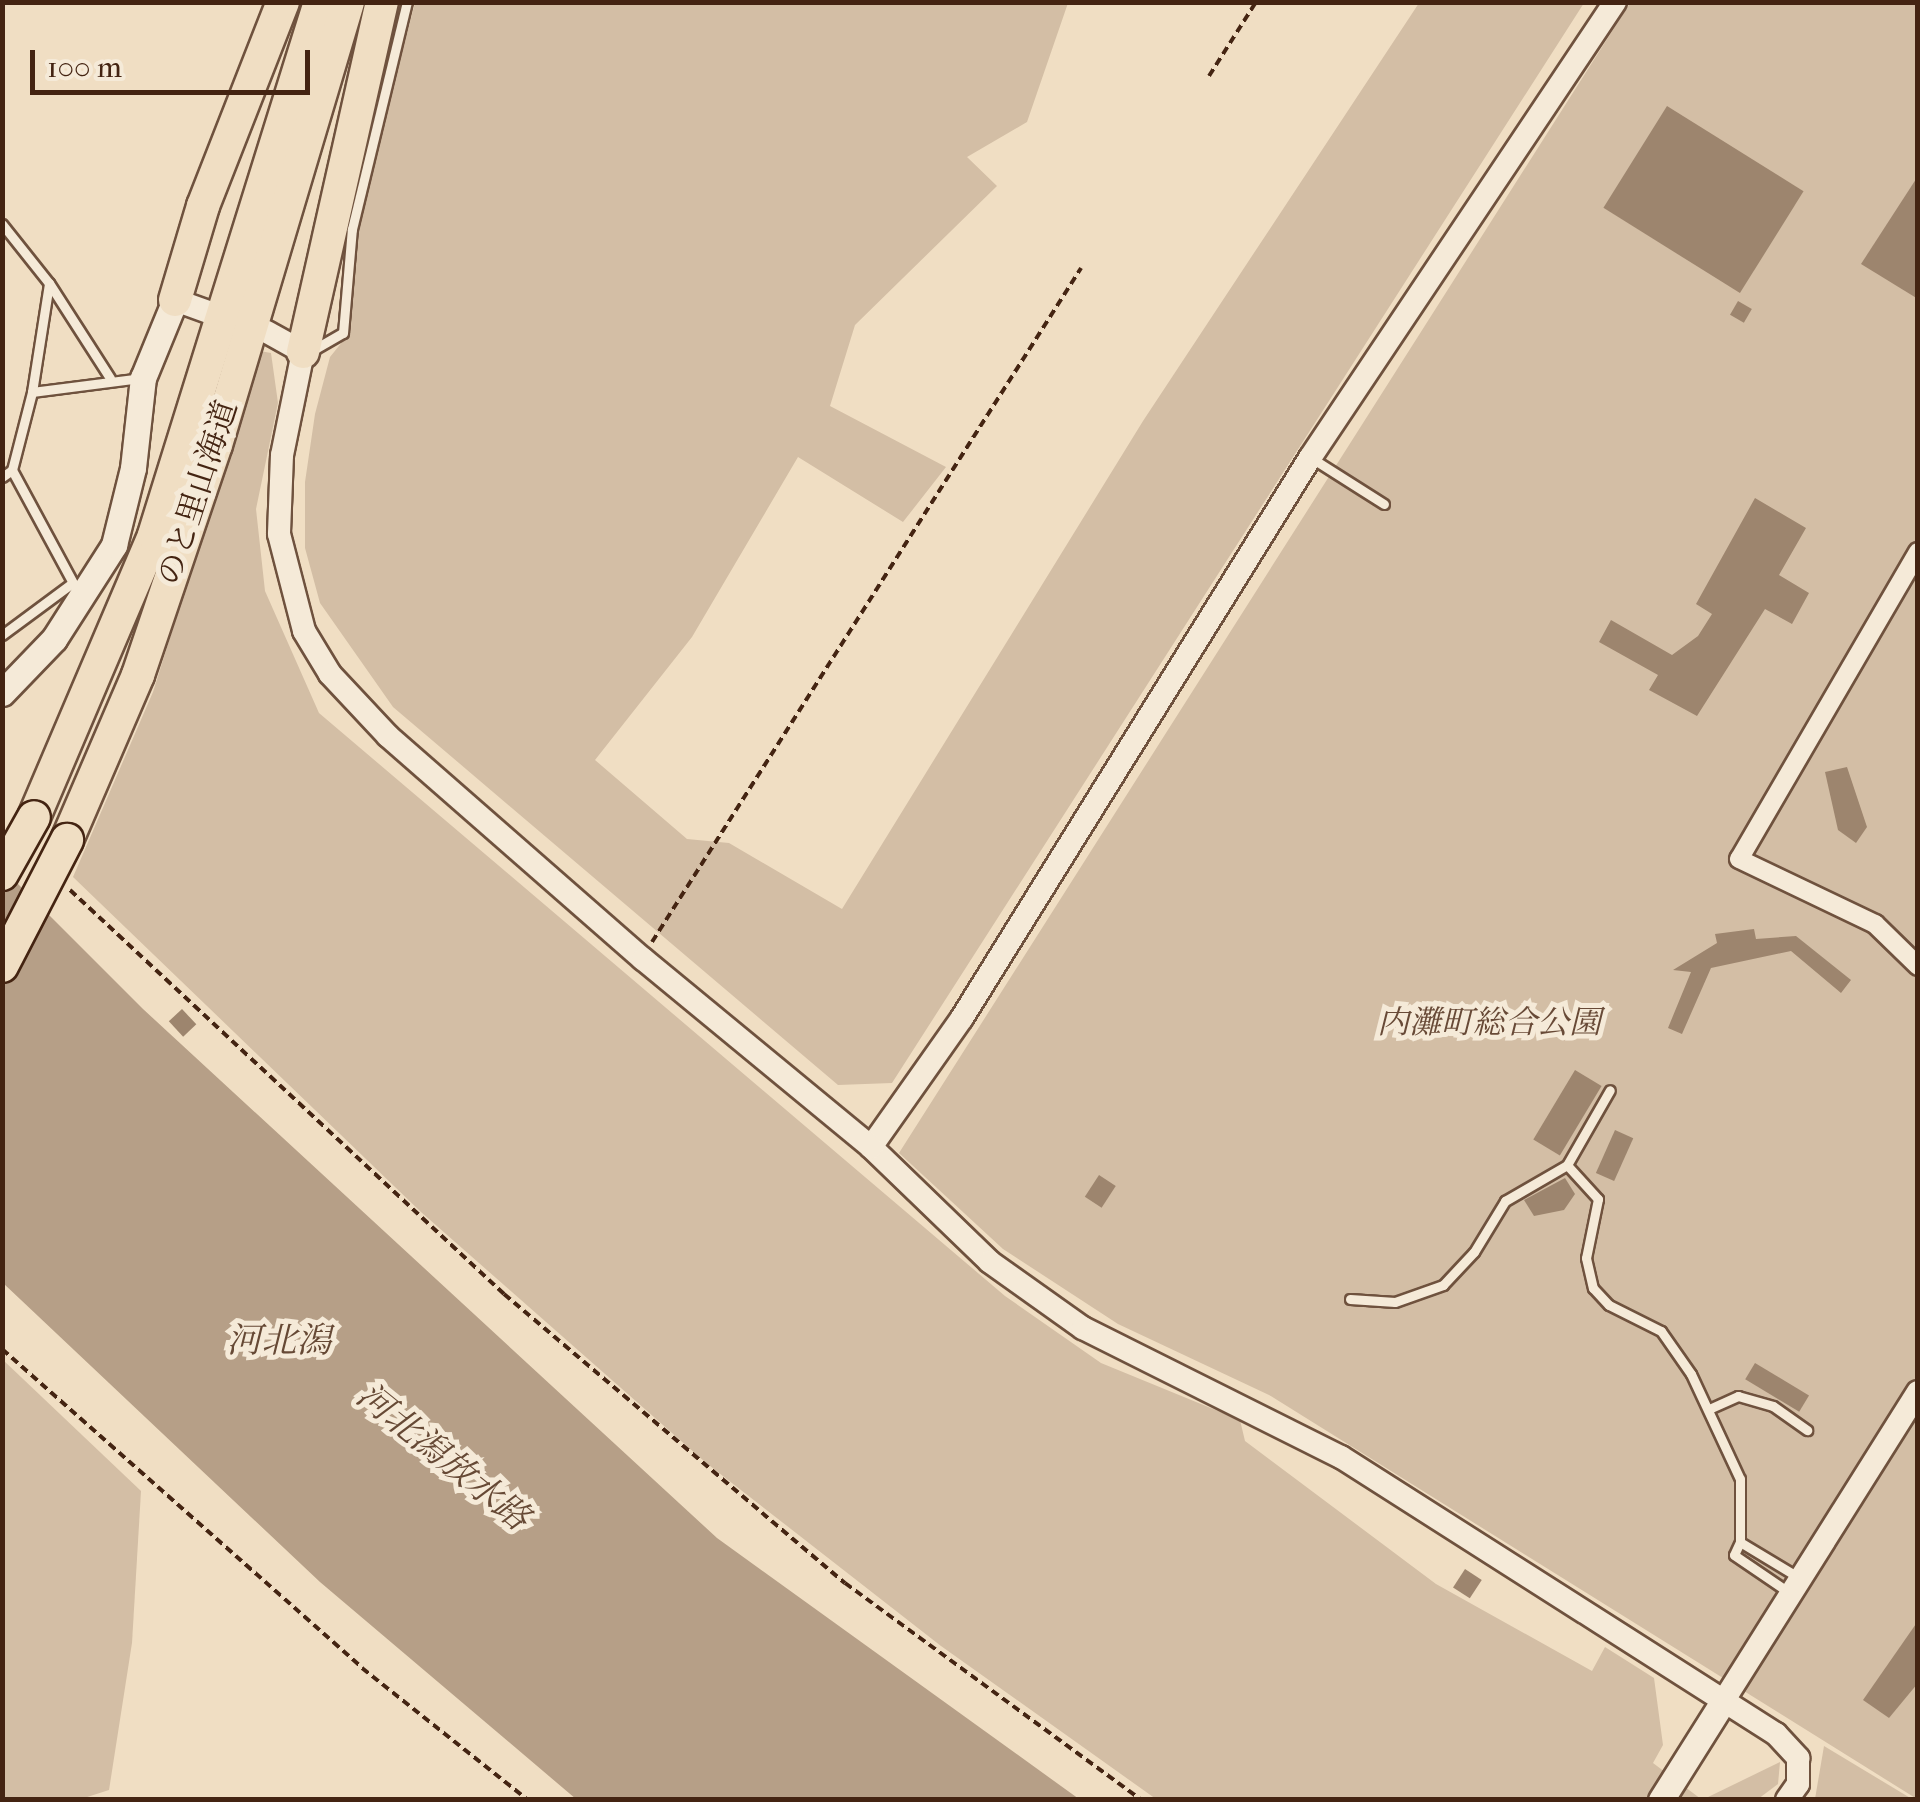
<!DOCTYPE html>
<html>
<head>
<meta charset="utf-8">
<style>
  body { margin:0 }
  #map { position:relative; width:1920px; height:1802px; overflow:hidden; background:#f0dec3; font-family:"IM FELL French Canon","Noto Serif JP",serif }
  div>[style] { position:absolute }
  .green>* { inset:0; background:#d3bea5 }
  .water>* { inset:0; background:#b69f87 }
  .building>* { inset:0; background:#9d856e; transform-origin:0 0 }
  .path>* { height:4px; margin-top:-2px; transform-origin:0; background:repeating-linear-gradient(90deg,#442412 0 8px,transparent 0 13px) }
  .roads { filter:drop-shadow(2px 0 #6f523e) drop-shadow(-2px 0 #6f523e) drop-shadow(0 2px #6f523e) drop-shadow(0 -2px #6f523e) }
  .service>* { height:9px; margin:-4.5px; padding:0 4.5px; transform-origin:4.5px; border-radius:4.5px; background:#f5ead8 }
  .minor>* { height:18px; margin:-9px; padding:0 9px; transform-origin:9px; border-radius:9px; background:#f5ead8 }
  .tertiary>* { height:22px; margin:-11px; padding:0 11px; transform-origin:11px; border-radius:11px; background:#f5ead8 }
  .secondary>* { height:25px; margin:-12.5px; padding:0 12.5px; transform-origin:12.5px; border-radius:12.5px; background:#f5ead8 }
  .motorway>* { height:32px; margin:-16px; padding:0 16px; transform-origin:16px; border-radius:16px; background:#f0dec3 }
  .bridges { filter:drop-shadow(2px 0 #442412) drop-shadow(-2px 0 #442412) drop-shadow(0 2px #442412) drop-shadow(0 -2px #442412) }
  .motorway-bridge>* { height:32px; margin:-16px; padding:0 16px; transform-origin:16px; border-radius:16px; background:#f0dec3 }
  span { translate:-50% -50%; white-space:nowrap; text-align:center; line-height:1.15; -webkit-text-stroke:10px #f5ead8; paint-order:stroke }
  .street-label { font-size:32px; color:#442412 }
  .park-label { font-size:32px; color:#684a37; font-style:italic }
  .water-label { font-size:35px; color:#664935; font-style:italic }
  .frame { position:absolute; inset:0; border:5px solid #442412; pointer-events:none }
  .scale { position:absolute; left:30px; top:50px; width:280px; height:45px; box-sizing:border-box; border:5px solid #442412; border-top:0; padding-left:12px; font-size:30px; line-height:35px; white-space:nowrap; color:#442412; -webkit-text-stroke:8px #f5ead8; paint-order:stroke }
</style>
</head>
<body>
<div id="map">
  <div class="green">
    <div style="clip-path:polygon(415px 3px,1068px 3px,1027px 122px,967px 157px,997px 186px,855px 325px,830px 406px,946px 467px,903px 522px,798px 457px,692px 637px,595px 760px,687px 839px,729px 843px,842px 909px,1143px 421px,1419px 3px,1584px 3px,892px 1083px,838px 1085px,393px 707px,320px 603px,305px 548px,305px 482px,315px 414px,330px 357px,351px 331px,353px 239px)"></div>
    <div style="clip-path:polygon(1630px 3px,1917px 3px,1917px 1799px,1269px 1395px,1118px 1324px,1003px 1249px,899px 1153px)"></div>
    <div style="clip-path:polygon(260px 351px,271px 353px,278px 403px,256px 509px,265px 591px,319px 713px,1005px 1296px,1101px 1363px,1240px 1420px,1245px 1441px,1436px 1584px,1592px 1671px,1605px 1647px,1654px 1678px,1663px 1745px,1653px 1763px,1701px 1799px,1156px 1799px,941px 1646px,705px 1462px,421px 1212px,73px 877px,153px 692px)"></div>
    <div style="clip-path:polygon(2px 1359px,141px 1491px,132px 1643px,109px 1790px,81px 1799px,3px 1799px)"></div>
    <div style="clip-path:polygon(1824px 1746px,1912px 1799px,1815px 1799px)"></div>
    <div style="clip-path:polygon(1780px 1762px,1778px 1784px,1758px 1799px,1704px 1799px)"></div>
  </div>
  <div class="water">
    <div style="clip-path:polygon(2px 868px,143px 1009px,717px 1538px,1079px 1799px,576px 1799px,320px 1582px,3px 1283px)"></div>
  </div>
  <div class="building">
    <div style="left:1667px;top:106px;width:161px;height:120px;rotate:32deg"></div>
    <div style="clip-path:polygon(1918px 176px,1918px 299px,1861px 264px)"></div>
    <div style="left:1738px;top:301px;width:16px;height:16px;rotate:30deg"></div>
    <div style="clip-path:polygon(1755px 498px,1806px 528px,1779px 575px,1809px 593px,1792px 624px,1765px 609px,1697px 716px,1649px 690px,1658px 675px,1599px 642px,1611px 620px,1672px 655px,1698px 636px,1712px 614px,1696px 604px)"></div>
    <div style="clip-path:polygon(1847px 767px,1867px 827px,1856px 843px,1838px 830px,1825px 772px)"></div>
    <div style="clip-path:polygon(1754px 929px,1756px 939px,1796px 936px,1851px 980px,1841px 993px,1791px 951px,1711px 968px,1682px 1034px,1668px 1028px,1691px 972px,1673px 970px,1717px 943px,1715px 934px)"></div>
    <div style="left:182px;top:1009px;width:21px;height:18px;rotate:47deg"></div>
    <div style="left:1575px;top:1070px;width:31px;height:81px;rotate:31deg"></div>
    <div style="left:1615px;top:1130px;width:20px;height:47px;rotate:24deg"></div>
    <div style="left:1099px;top:1175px;width:20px;height:26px;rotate:33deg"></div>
    <div style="clip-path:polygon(1565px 1178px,1575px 1194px,1564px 1210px,1534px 1216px,1524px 1200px)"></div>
    <div style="left:1755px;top:1363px;width:63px;height:19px;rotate:31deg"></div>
    <div style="left:1465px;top:1569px;width:20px;height:22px;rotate:33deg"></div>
    <div style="clip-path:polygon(1918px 1621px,1918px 1683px,1889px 1718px,1863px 1700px)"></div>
  </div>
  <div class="path">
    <div style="left:1209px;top:76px;width:88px;rotate:-57.6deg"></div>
    <div style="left:70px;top:890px;width:593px;rotate:42.95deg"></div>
    <div style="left:504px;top:1294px;width:447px;rotate:40.3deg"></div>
    <div style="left:845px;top:1583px;width:368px;rotate:36.2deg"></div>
    <div style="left:652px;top:942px;width:799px;rotate:-57.52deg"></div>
    <div style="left:2px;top:1349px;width:481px;rotate:41.5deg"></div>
    <div style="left:362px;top:1668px;width:212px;rotate:38.5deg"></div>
  </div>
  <div class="roads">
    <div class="service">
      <div style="left:2px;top:224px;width:75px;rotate:51.5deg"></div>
      <div style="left:313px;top:350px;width:34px;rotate:-30deg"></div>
      <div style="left:343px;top:333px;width:104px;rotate:-85.1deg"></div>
      <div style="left:352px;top:229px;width:234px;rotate:-76.4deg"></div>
      <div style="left:32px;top:392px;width:110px;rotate:-81.1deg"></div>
      <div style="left:49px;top:283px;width:113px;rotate:57.3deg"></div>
      <div style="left:1313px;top:459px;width:84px;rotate:32.4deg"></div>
      <div style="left:12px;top:470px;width:81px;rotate:-75.6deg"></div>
      <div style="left:32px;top:392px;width:111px;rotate:-7.3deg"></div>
      <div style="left:2px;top:477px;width:12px;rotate:-35deg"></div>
      <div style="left:12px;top:470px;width:141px;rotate:61.6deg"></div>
      <div style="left:2px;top:635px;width:86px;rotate:-36.5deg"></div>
      <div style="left:1567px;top:1165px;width:46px;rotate:47.6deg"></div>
      <div style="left:1598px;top:1199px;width:60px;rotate:101.5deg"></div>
      <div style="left:1586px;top:1258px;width:31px;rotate:77deg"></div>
      <div style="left:1593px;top:1288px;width:23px;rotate:47deg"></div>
      <div style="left:1609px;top:1305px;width:58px;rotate:26.6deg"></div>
      <div style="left:1661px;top:1331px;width:52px;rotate:55.1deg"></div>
      <div style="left:1691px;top:1374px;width:116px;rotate:65deg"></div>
      <div style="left:1740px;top:1479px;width:63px;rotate:90deg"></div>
      <div style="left:1740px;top:1542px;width:68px;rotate:31.1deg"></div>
      <div style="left:1350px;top:1299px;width:45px;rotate:3.8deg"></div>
      <div style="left:1395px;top:1302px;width:51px;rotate:-19.5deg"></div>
      <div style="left:1443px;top:1285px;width:45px;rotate:-46.8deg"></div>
      <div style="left:1474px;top:1252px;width:60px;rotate:-58.7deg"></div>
      <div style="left:1505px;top:1201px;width:72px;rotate:-30.1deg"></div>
      <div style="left:1567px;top:1165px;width:86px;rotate:-60.2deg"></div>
      <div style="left:1709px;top:1409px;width:32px;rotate:-24deg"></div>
      <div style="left:1738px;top:1396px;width:36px;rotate:16deg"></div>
      <div style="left:1773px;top:1406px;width:42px;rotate:35.2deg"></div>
      <div style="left:1740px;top:1542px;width:14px;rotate:115deg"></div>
      <div style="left:1734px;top:1555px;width:68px;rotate:34.2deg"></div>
    </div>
    <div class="minor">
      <div style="left:1918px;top:552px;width:355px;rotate:120.2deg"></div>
      <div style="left:1739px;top:859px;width:151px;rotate:25.5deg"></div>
      <div style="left:1875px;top:924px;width:60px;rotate:44.3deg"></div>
    </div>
    <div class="tertiary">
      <div style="left:1615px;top:2px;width:549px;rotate:123.78deg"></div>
      <div style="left:1310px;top:458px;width:659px;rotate:121.86deg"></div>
      <div style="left:962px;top:1018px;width:158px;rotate:125.2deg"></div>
      <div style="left:871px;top:1147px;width:165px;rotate:44deg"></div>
      <div style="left:990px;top:1262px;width:114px;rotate:35.4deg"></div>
      <div style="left:1083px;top:1328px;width:288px;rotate:26.6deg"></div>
      <div style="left:1341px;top:1457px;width:516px;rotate:32.49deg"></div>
      <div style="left:1776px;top:1734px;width:33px;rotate:47deg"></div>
      <div style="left:1798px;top:1758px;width:26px;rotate:90deg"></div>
      <div style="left:1798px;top:1784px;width:19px;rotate:125deg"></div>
      <div style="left:175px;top:300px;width:41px;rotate:19.7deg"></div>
      <div style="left:267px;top:332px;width:41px;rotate:29.1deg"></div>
      <div style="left:303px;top:352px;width:105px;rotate:101.5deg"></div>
      <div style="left:282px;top:455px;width:79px;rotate:92.2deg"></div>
      <div style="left:279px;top:534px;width:100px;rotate:75.5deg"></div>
      <div style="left:304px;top:631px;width:50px;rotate:58.8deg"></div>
      <div style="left:330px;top:674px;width:85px;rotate:46.9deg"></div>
      <div style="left:388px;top:736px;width:339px;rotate:41.2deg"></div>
      <div style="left:643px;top:959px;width:296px;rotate:39.5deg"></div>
      <div style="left:1724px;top:1700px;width:364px;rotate:-57.8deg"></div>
    </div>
    <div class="secondary">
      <div style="left:2px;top:693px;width:75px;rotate:-46.1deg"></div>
      <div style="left:54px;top:639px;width:112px;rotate:-57.4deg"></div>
      <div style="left:114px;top:545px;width:79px;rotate:-76.1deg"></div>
      <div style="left:133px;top:468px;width:91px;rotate:-83.7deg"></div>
      <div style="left:143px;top:378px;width:84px;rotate:-67.7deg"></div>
      <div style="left:1661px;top:1800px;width:118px;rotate:-57.8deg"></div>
    </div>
    <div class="motorway">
      <div style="left:175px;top:300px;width:98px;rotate:-73.4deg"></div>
      <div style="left:203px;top:206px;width:219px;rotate:-68.6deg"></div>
      <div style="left:303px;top:352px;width:359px;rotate:-77.3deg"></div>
      <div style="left:34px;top:817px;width:306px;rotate:-66.9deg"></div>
      <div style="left:154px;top:535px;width:558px;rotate:-72.7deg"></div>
      <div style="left:67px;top:840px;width:180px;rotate:-66.7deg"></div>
      <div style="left:138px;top:675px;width:243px;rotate:-71.3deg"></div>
      <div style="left:216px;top:445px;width:462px;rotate:-73.4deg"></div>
    </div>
  </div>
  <div class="bridges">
    <div class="motorway-bridge">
      <div style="left:2px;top:874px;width:65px;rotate:-60.7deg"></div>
      <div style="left:2px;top:966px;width:142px;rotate:-62.7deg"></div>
    </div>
  </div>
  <div class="street-label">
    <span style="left:198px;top:493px;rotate:-72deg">のと里山海道</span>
  </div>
  <div class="park-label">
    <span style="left:1489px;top:1023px">内灘町総合公園</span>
  </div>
  <div class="water-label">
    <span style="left:279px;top:1341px">河北潟</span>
    <span style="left:443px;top:1457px;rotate:39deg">河北潟放水路</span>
  </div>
  <div class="frame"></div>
  <div class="scale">100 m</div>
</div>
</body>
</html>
